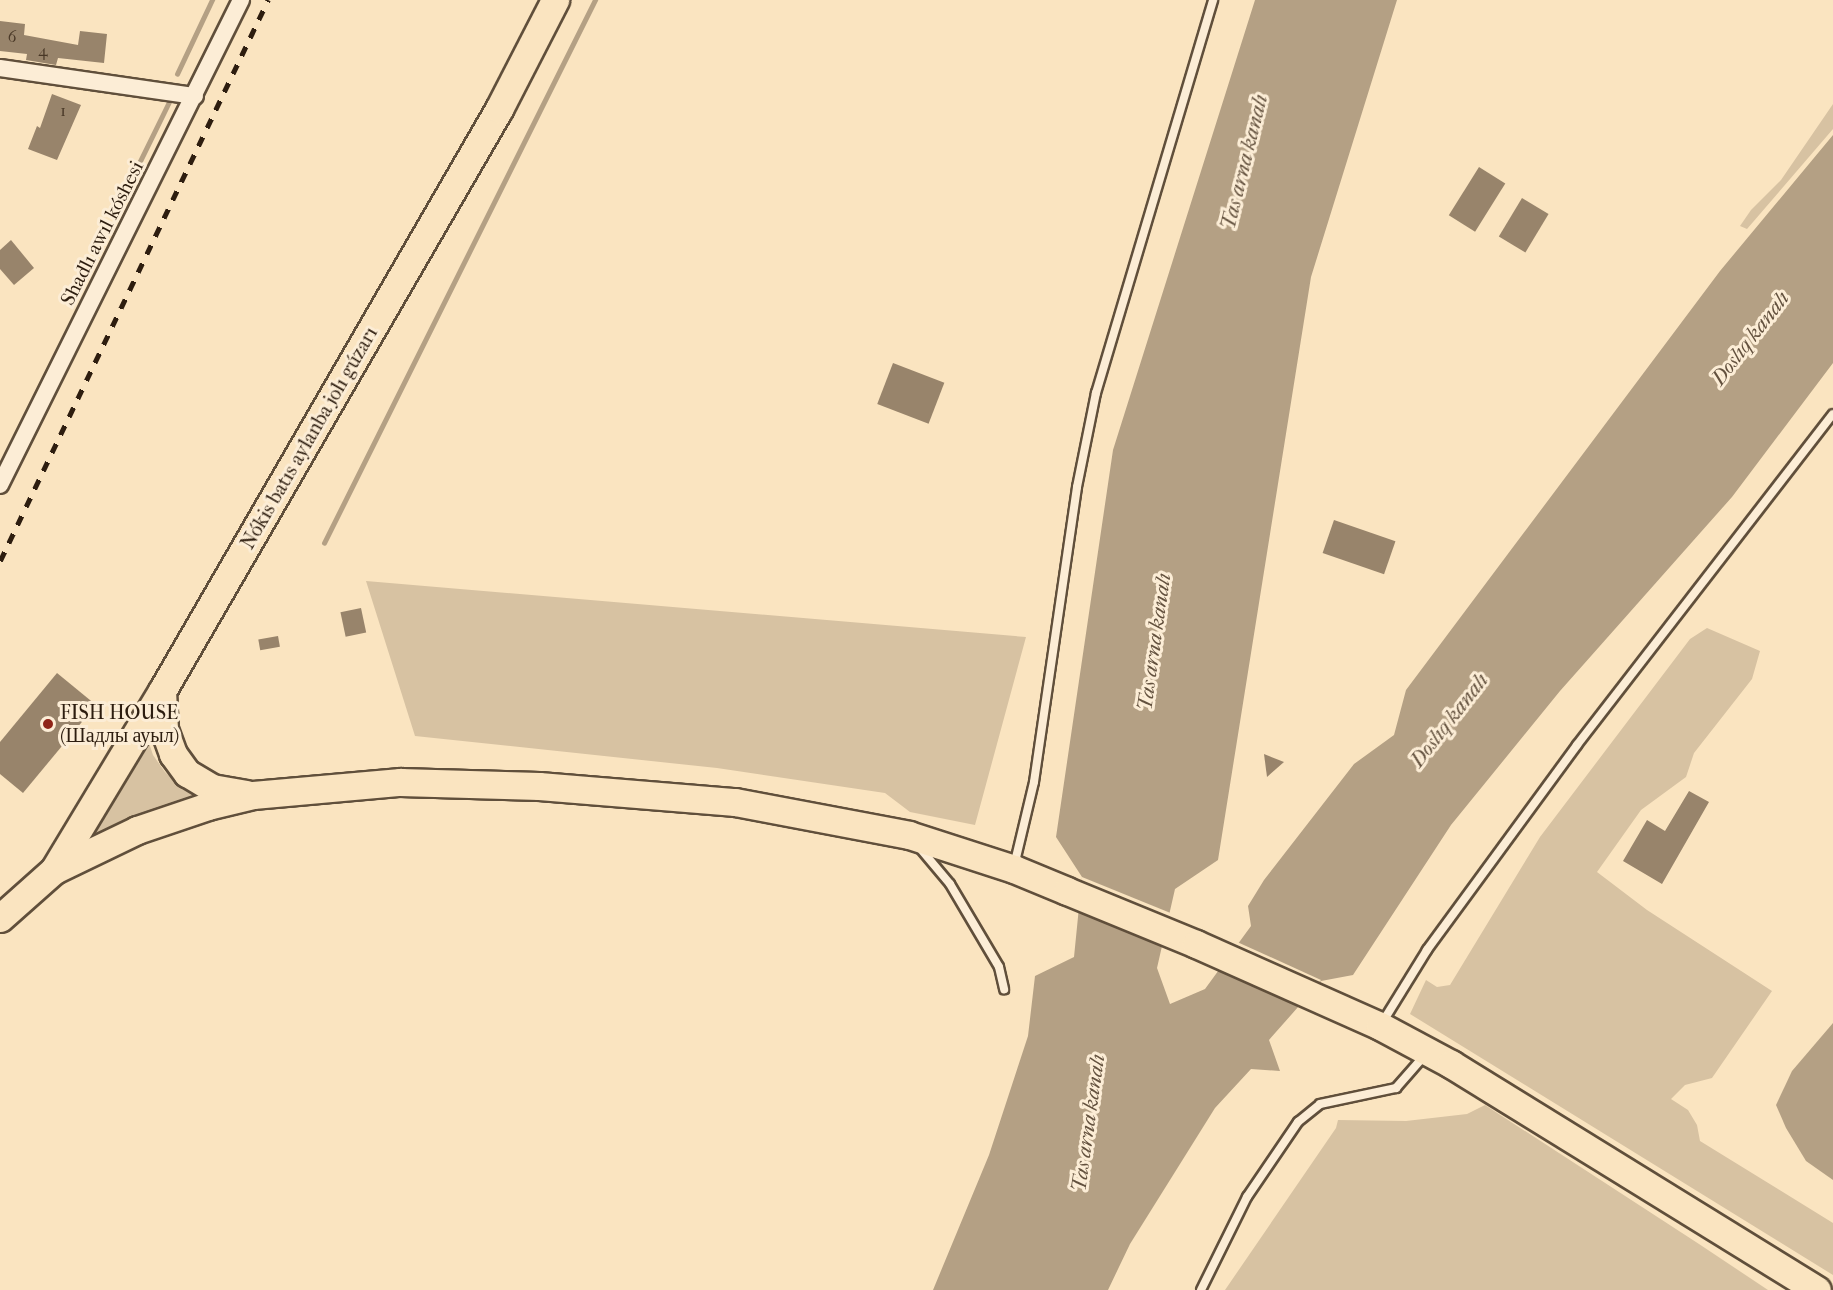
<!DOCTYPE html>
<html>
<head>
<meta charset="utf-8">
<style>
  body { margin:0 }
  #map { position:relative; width:1833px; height:1290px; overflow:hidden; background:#fae4c0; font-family:"IM FELL French Canon",serif }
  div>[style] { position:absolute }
  .green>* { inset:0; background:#d7c2a2 }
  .water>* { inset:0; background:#b4a084 }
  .pier>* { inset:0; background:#fae4c0 }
  .stream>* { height:4.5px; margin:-2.25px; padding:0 2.25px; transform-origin:2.25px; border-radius:2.25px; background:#b4a084 }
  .building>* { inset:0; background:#98846b; transform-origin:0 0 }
  .roads { filter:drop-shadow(2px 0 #604f3b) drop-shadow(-2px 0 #604f3b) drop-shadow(0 2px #604f3b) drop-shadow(0 -2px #604f3b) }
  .service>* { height:8px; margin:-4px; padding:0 4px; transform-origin:4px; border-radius:4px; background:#fcedd6 }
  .minor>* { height:16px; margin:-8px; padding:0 8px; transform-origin:8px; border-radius:8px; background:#fcedd6 }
  .primary>* { height:27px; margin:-13.5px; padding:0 13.5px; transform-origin:13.5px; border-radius:13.5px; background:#fae4c0 }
  .trunk>* { height:27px; margin:-13.5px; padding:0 13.5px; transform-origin:13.5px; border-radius:13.5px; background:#fae4c0 }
  .rail>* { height:4.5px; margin-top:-2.25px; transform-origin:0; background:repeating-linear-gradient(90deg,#2d1d0f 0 10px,transparent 0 20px) }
  .dots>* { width:16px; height:16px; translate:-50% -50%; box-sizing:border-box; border:3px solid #fcedd6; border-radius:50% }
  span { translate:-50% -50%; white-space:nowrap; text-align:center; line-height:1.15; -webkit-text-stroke:6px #fcedd6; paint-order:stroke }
  .number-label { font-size:16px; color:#483726 }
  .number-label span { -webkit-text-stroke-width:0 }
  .street-label { font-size:20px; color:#2d1d0f }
  .poi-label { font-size:20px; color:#2d1d0f }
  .left { translate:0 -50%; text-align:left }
  .water-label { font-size:21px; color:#63513e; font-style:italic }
</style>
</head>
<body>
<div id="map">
  <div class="green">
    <div style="clip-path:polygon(1833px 104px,1833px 129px,1747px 229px,1740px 226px,1751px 210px,1781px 180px)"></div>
    <div style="clip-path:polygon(366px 581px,1026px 637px,975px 825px,910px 812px,885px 793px,717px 768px,415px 736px)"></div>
    <div style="clip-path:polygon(1707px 628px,1760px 651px,1752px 679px,1694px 753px,1686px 777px,1641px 810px,1597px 872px,1647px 910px,1772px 991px,1712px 1078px,1685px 1085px,1671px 1099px,1688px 1110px,1697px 1125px,1700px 1141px,1833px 1223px,1833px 1275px,1410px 1014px,1426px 980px,1437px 987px,1450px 985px,1540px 837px,1690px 639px)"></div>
    <div style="clip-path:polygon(147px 737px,153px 755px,165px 772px,180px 786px,203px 796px,137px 816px,80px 848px)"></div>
    <div style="clip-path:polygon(1485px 1105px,1699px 1244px,1768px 1290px,1225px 1290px,1336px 1128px,1338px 1120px,1406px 1121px,1467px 1114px)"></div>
  </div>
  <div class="water">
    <div style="clip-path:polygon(1255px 0,1397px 0,1311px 277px,1218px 860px,1175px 889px,1157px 968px,1170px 1004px,1205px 989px,1251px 926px,1248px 906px,1264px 880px,1354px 764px,1394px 735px,1406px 690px,1720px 271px,1833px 135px,1833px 363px,1732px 497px,1560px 691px,1451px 825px,1353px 975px,1321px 981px,1269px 1040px,1280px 1071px,1251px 1069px,1215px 1108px,1130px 1244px,1108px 1290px,933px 1290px,989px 1155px,1028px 1036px,1035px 976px,1074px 957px,1082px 877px,1056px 837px,1113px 450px)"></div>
    <div style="clip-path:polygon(1833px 1023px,1833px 1180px,1806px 1161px,1786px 1128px,1776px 1105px,1792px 1071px)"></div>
  </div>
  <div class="pier">
    <div style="clip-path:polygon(1082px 877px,1173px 914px,1166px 943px,1077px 909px)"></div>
    <div style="clip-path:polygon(1235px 941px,1321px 980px,1301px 1004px,1217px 967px)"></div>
  </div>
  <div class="stream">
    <div style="left:177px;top:74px;width:82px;rotate:-64.7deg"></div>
    <div style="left:120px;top:202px;width:111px;rotate:-63.9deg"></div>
    <div style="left:324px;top:543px;width:607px;rotate:-63.48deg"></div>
  </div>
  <div class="building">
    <div style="clip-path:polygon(0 21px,25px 24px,24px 35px,78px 45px,80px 31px,107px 34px,104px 63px,58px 58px,56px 65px,26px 60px,27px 54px,0 51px)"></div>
    <div style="clip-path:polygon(52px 94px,81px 105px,57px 160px,28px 149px,37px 126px,40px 128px)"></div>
    <div style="left:1479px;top:167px;width:31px;height:57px;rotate:32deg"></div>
    <div style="left:1522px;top:198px;width:31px;height:45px;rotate:31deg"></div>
    <div style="clip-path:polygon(11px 240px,34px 268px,14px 285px,0 269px,0 250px)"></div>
    <div style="left:893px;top:363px;width:55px;height:44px;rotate:21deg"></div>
    <div style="left:1334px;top:520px;width:65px;height:35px;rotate:19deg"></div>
    <div style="left:361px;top:608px;width:25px;height:21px;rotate:78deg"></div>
    <div style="left:278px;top:636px;width:11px;height:20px;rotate:80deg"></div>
    <div style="clip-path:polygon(57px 673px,96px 705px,23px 793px,0 774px,0 742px)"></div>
    <div style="clip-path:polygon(1264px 754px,1284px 762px,1267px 777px)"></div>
    <div style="clip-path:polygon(1689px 791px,1709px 802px,1662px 884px,1623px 861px,1647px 820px,1665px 831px)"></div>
  </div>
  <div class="roads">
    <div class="service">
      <div style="left:919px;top:847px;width:48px;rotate:50deg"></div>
      <div style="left:950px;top:884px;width:96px;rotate:59.4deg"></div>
      <div style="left:999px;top:967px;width:23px;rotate:77deg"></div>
      <div style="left:1014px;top:866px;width:86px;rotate:-76.6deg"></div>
      <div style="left:1034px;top:782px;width:298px;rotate:-81.7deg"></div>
      <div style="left:1077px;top:487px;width:96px;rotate:-78.6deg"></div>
      <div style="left:1096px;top:393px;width:410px;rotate:-73.4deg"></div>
      <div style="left:1382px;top:1023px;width:86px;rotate:-58.3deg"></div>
      <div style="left:1427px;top:950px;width:254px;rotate:-53.8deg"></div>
      <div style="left:1577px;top:745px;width:418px;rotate:-52.3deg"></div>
      <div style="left:1201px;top:1290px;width:104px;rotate:-63.7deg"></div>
      <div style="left:1247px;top:1197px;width:91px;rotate:-55.8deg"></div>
      <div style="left:1298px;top:1122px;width:28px;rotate:-39deg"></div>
      <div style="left:1320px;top:1104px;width:78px;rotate:-11.9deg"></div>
      <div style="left:1396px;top:1088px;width:44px;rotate:-48.7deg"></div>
    </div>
    <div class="minor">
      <div style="left:0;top:68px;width:197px;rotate:8.2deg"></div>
      <div style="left:0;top:485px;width:542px;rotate:-63.58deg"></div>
    </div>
    <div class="primary">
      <div style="left:54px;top:870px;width:209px;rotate:-58.9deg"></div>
      <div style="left:162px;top:691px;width:673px;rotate:-59.93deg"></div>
      <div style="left:499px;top:109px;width:123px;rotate:-62.8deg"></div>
    </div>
    <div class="trunk">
      <div style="left:162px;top:691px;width:38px;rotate:87deg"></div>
      <div style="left:164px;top:729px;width:27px;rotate:70deg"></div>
      <div style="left:173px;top:754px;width:24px;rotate:54deg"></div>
      <div style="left:187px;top:773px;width:29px;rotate:31deg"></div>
      <div style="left:212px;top:788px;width:35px;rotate:10deg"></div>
      <div style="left:0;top:918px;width:72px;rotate:-41.6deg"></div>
      <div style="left:54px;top:870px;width:92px;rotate:-25.7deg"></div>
      <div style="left:137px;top:830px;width:75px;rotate:-18.7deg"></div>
      <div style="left:208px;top:806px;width:46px;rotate:-13.7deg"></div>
      <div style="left:253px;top:795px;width:148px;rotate:-5.1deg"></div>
      <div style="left:400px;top:782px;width:139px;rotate:1.6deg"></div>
      <div style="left:539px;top:786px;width:197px;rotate:4.7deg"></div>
      <div style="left:735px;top:802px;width:177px;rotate:10.7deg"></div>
      <div style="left:909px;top:835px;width:110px;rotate:17.9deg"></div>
      <div style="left:1014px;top:869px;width:57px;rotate:22.5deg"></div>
      <div style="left:1067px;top:891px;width:139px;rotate:22.3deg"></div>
      <div style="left:1196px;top:944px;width:201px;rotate:24deg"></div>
      <div style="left:1380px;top:1026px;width:81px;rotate:28.2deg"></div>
      <div style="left:1451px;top:1064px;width:430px;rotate:31.7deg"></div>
    </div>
  </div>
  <div class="rail">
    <div style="left:0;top:561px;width:622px;rotate:-64.47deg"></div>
  </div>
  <div class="dots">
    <div style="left:48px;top:724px;background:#8f2418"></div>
  </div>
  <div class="number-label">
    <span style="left:12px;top:37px">6</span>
    <span style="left:43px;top:51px">4</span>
    <span style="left:63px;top:111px">1</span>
  </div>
  <div class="street-label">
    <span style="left:102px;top:233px;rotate:-63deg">Shadlı awıl kóshesi</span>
    <span style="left:309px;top:438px;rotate:-60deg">Nókis batıs aylanba jolı gúzarı</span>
  </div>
  <div class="poi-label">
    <span class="left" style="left:60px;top:724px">FISH HOUSE<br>(Шадлы ауыл)</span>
  </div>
  <div class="water-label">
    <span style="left:1244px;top:162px;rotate:-76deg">Tas arna kanalı</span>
    <span style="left:1750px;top:338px;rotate:-52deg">Doslıq kanalı</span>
    <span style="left:1154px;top:642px;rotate:-82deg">Tas arna kanalı</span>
    <span style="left:1449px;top:720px;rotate:-52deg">Doslıq kanalı</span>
    <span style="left:1088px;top:1123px;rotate:-82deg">Tas arna kanalı</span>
  </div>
</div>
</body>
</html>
